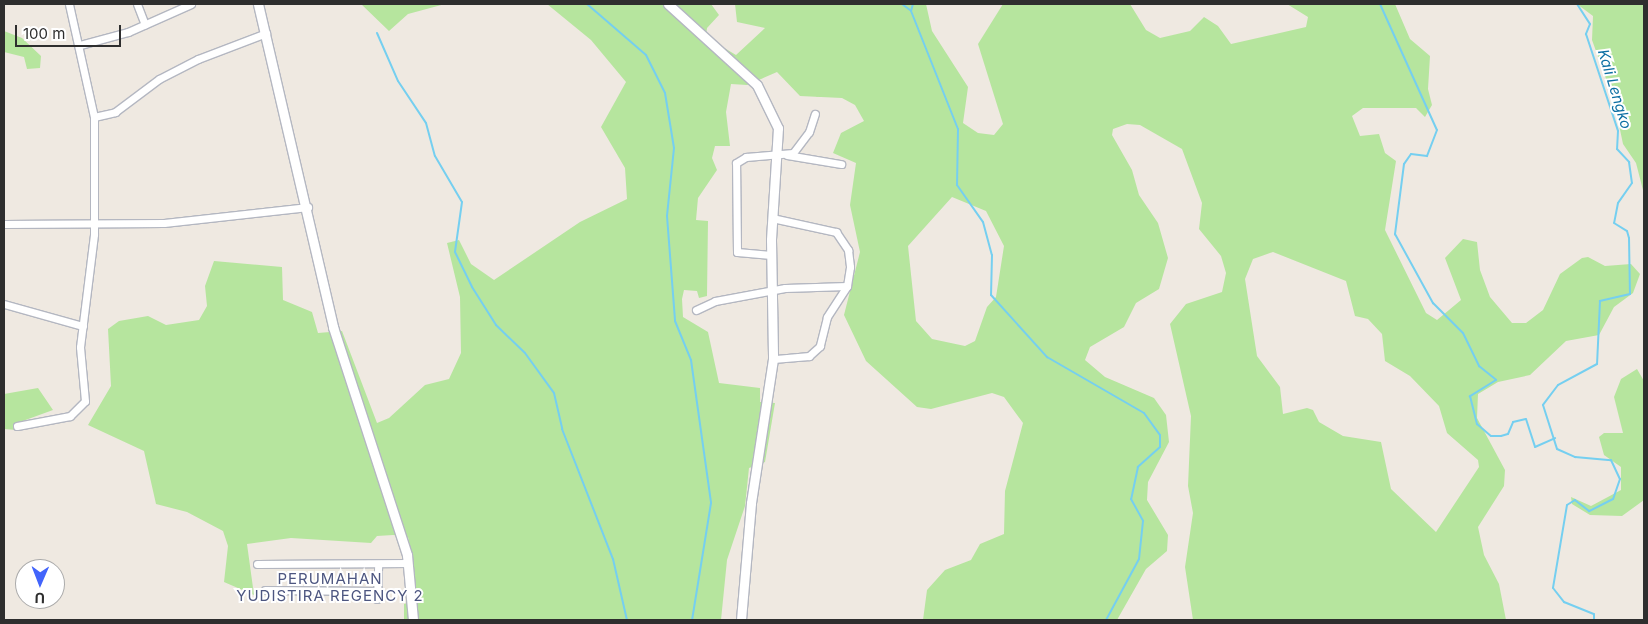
<!DOCTYPE html>
<html>
<head>
<meta charset="utf-8">
<style>
  body { margin:0 }
  #map { position:relative; width:1648px; height:624px; overflow:hidden; background:#efe9e1; font-family:Inter,sans-serif }
  div>[style] { position:absolute }
  .green>* { inset:0; background:#b6e59e }
  .stream>* { height:2px; margin:-1px; padding:0 1px; transform-origin:1px; border-radius:1px; background:#75cff0 }
  .roads { filter:drop-shadow(1px 0 #b4b7c1) drop-shadow(-1px 0 #b4b7c1) drop-shadow(0 1px #b4b7c1) drop-shadow(0 -1px #b4b7c1) }
  .minor>* { height:7px; margin:-3.5px; padding:0 3.5px; transform-origin:3.5px; border-radius:3.5px; background:#fff }
  .tertiary>* { height:9px; margin:-4.5px; padding:0 4.5px; transform-origin:4.5px; border-radius:4.5px; background:#fff }
  span { translate:-50% -50%; white-space:nowrap; text-align:center; line-height:1.15; -webkit-text-stroke:4px #fff; paint-order:stroke }
  .water-label { font-size:15px; color:#0d6fa3; font-style:italic }
  .neighbourhood-label { font-size:15px; color:#4d5680; letter-spacing:1px }
  .frame { position:absolute; inset:0; border:5px solid #2e2e2e; pointer-events:none }
  .north { position:absolute; left:15px; top:559px; width:50px; height:50px; box-sizing:border-box; background:#fff; border:1px solid #ababab; border-radius:50%; rotate:181deg; font-size:14px; font-weight:700; line-height:20px; text-align:center; color:#2e2e2e }
  .north::after { content:''; display:block; margin:auto; width:18px; height:22px; background:#4264fb; clip-path:polygon(50% 0,100% 100%,50% 72%,0 100%) }
  .scale { position:absolute; left:15px; top:25px; width:106px; height:22px; box-sizing:border-box; border:2px solid #2e2e2e; border-top:0; padding-left:6px; font-size:15px; line-height:18px; white-space:nowrap; color:#2e2e2e; -webkit-text-stroke:4px #fff; paint-order:stroke }
</style>
</head>
<body>
<div id="map">
  <div class="green">
    <div style="clip-path:polygon(361px 4px,445px 4px,408px 14px,389px 31px)"></div>
    <div style="clip-path:polygon(evenodd,547px 4px,711px 4px,719px 15px,707px 28px,706px 37px,736px 55px,765px 28px,737px 22px,735px 4px,926px 4px,932px 31px,968px 87px,963px 123px,978px 133px,994px 135px,1003px 124px,978px 44px,1003px 4px,1130px 4px,1146px 30px,1160px 38px,1190px 31px,1204px 17px,1218px 26px,1231px 44px,1306px 27px,1308px 17px,1287px 4px,1395px 4px,1410px 39px,1430px 56px,1428px 89px,1432px 105px,1425px 117px,1416px 108px,1363px 108px,1352px 116px,1360px 136px,1379px 134px,1385px 153px,1396px 161px,1385px 230px,1426px 313px,1437px 320px,1461px 300px,1445px 258px,1463px 239px,1477px 242px,1480px 270px,1490px 297px,1512px 323px,1526px 323px,1543px 310px,1560px 274px,1582px 258px,1588px 257px,1605px 266px,1631px 264px,1640px 274px,1633px 293px,1614px 307px,1599px 335px,1566px 341px,1530px 375px,1498px 382px,1478px 394px,1477px 418px,1505px 470px,1504px 486px,1478px 527px,1484px 555px,1499px 584px,1506px 620px,1193px 620px,1185px 567px,1193px 513px,1188px 486px,1191px 416px,1170px 324px,1186px 304px,1222px 292px,1226px 273px,1221px 256px,1199px 229px,1202px 203px,1182px 149px,1140px 125px,1127px 124px,1113px 129px,1112px 135px,1132px 170px,1139px 195px,1158px 223px,1168px 258px,1159px 289px,1136px 303px,1124px 327px,1090px 347px,1085px 360px,1105px 377px,1154px 398px,1166px 415px,1169px 442px,1148px 482px,1147px 500px,1168px 535px,1167px 551px,1146px 569px,1117px 620px,923px 620px,927px 590px,945px 570px,971px 560px,980px 544px,1004px 534px,1005px 491px,1023px 423px,1004px 397px,992px 393px,931px 409px,917px 407px,866px 361px,844px 315px,860px 252px,850px 205px,856px 163px,833px 153px,841px 133px,864px 121px,855px 105px,842px 98px,800px 96px,777px 72px,747px 85px,731px 84px,726px 112px,730px 146px,715px 146px,712px 158px,717px 170px,698px 198px,696px 220px,708px 221px,707px 296px,699px 298px,697px 291px,684px 290px,682px 299px,683px 317px,708px 332px,719px 383px,760px 388px,760px 402px,775px 403px,765px 462px,749px 468px,745px 506px,727px 560px,721px 620px,404px 620px,404px 604px,416px 600px,414px 570px,408px 537px,393px 535px,377px 536px,371px 543px,291px 538px,247px 544px,254px 595px,224px 582px,228px 546px,223px 531px,187px 512px,156px 504px,144px 451px,88px 425px,111px 386px,108px 329px,119px 321px,148px 316px,166px 325px,199px 320px,207px 306px,205px 286px,214px 261px,282px 267px,283px 300px,312px 312px,318px 333px,342px 331px,377px 423px,389px 418px,425px 385px,449px 379px,461px 353px,460px 297px,447px 243px,459px 240px,471px 264px,494px 280px,580px 222px,627px 199px,625px 168px,601px 127px,626px 82px,591px 40px,547px 4px,952px 197px,986px 211px,1004px 246px,996px 297px,987px 307px,975px 341px,965px 346px,932px 339px,916px 321px,908px 246px,952px 197px,547px 4px,1273px 252px,1346px 281px,1355px 316px,1368px 319px,1382px 334px,1385px 361px,1410px 376px,1439px 406px,1447px 433px,1478px 460px,1479px 467px,1436px 532px,1391px 489px,1381px 442px,1343px 436px,1319px 422px,1313px 410px,1307px 408px,1283px 414px,1280px 387px,1257px 356px,1245px 279px,1253px 259px,1273px 252px)"></div>
    <div style="clip-path:polygon(1577px 4px,1644px 4px,1644px 194px,1636px 163px,1623px 144px,1614px 101px,1592px 40px,1593px 16px)"></div>
    <div style="clip-path:polygon(4px 31px,22px 38px,41px 56px,40px 68px,27px 69px,24px 57px,4px 52px)"></div>
    <div style="clip-path:polygon(1637px 369px,1644px 381px,1644px 500px,1622px 516px,1590px 515px,1572px 504px,1571px 497px,1591px 506px,1621px 490px,1621px 467px,1604px 455px,1599px 437px,1604px 433px,1623px 433px,1614px 397px,1621px 379px)"></div>
    <div style="clip-path:polygon(38px 388px,53px 410px,20px 422px,16px 430px,4px 429px,4px 394px)"></div>
  </div>
  <div class="stream">
    <div style="left:587px;top:4px;width:78px;rotate:40.8deg"></div>
    <div style="left:646px;top:55px;width:42px;rotate:63.4deg"></div>
    <div style="left:665px;top:93px;width:56px;rotate:80.7deg"></div>
    <div style="left:674px;top:148px;width:68px;rotate:95.9deg"></div>
    <div style="left:667px;top:216px;width:105px;rotate:85.6deg"></div>
    <div style="left:675px;top:321px;width:42px;rotate:67.7deg"></div>
    <div style="left:691px;top:360px;width:144px;rotate:82deg"></div>
    <div style="left:711px;top:503px;width:119px;rotate:99.2deg"></div>
    <div style="left:902px;top:4px;width:10px;rotate:37deg"></div>
    <div style="left:913px;top:4px;width:7px;rotate:106deg"></div>
    <div style="left:911px;top:11px;width:127px;rotate:68.3deg"></div>
    <div style="left:958px;top:129px;width:56px;rotate:91deg"></div>
    <div style="left:957px;top:185px;width:45px;rotate:54.9deg"></div>
    <div style="left:983px;top:222px;width:34px;rotate:75deg"></div>
    <div style="left:992px;top:255px;width:40px;rotate:91.4deg"></div>
    <div style="left:991px;top:295px;width:84px;rotate:47.9deg"></div>
    <div style="left:1047px;top:357px;width:112px;rotate:30deg"></div>
    <div style="left:1144px;top:413px;width:27px;rotate:54deg"></div>
    <div style="left:1160px;top:435px;width:12px;rotate:90deg"></div>
    <div style="left:1160px;top:447px;width:30px;rotate:138deg"></div>
    <div style="left:1138px;top:467px;width:33px;rotate:102deg"></div>
    <div style="left:1131px;top:499px;width:25px;rotate:61deg"></div>
    <div style="left:1143px;top:521px;width:38px;rotate:96deg"></div>
    <div style="left:1139px;top:559px;width:69px;rotate:118.4deg"></div>
    <div style="left:1380px;top:4px;width:138px;rotate:65.7deg"></div>
    <div style="left:1437px;top:130px;width:28px;rotate:111deg"></div>
    <div style="left:1427px;top:156px;width:16px;rotate:-173deg"></div>
    <div style="left:1411px;top:154px;width:12px;rotate:125deg"></div>
    <div style="left:1404px;top:164px;width:71px;rotate:97.3deg"></div>
    <div style="left:1395px;top:234px;width:79px;rotate:61.2deg"></div>
    <div style="left:1433px;top:303px;width:42px;rotate:45deg"></div>
    <div style="left:1463px;top:333px;width:37px;rotate:64deg"></div>
    <div style="left:1479px;top:366px;width:22px;rotate:39deg"></div>
    <div style="left:1496px;top:380px;width:31px;rotate:148deg"></div>
    <div style="left:1470px;top:396px;width:29px;rotate:76deg"></div>
    <div style="left:1477px;top:424px;width:18px;rotate:41deg"></div>
    <div style="left:1491px;top:436px;width:10px"></div>
    <div style="left:1501px;top:436px;width:7px;rotate:-16deg"></div>
    <div style="left:1508px;top:434px;width:13px;rotate:-67deg"></div>
    <div style="left:1513px;top:422px;width:13px;rotate:-13deg"></div>
    <div style="left:1526px;top:419px;width:29px;rotate:72deg"></div>
    <div style="left:1535px;top:447px;width:22px;rotate:-24deg"></div>
    <div style="left:1577px;top:4px;width:24px;rotate:57deg"></div>
    <div style="left:1590px;top:24px;width:11px;rotate:112deg"></div>
    <div style="left:1586px;top:34px;width:102px;rotate:71.7deg"></div>
    <div style="left:1618px;top:131px;width:18px;rotate:93deg"></div>
    <div style="left:1617px;top:149px;width:18px;rotate:47deg"></div>
    <div style="left:1629px;top:162px;width:21px;rotate:82deg"></div>
    <div style="left:1632px;top:183px;width:24px;rotate:125deg"></div>
    <div style="left:1618px;top:203px;width:20px;rotate:101deg"></div>
    <div style="left:1614px;top:223px;width:15px;rotate:32deg"></div>
    <div style="left:1627px;top:231px;width:7px;rotate:74deg"></div>
    <div style="left:1629px;top:238px;width:56px;rotate:89deg"></div>
    <div style="left:1630px;top:294px;width:31px;rotate:167deg"></div>
    <div style="left:1600px;top:301px;width:63px;rotate:92.7deg"></div>
    <div style="left:1597px;top:364px;width:44px;rotate:151.7deg"></div>
    <div style="left:1558px;top:385px;width:25px;rotate:127deg"></div>
    <div style="left:1543px;top:405px;width:46px;rotate:72.3deg"></div>
    <div style="left:1557px;top:449px;width:20px;rotate:24deg"></div>
    <div style="left:1575px;top:457px;width:36px;rotate:5deg"></div>
    <div style="left:1611px;top:460px;width:21px;rotate:65deg"></div>
    <div style="left:1620px;top:479px;width:21px;rotate:109deg"></div>
    <div style="left:1613px;top:499px;width:27px;rotate:153deg"></div>
    <div style="left:1589px;top:511px;width:18px;rotate:-142deg"></div>
    <div style="left:1575px;top:500px;width:9px;rotate:148deg"></div>
    <div style="left:1567px;top:505px;width:84px;rotate:99.6deg"></div>
    <div style="left:1553px;top:588px;width:18px;rotate:52deg"></div>
    <div style="left:1564px;top:602px;width:32px;rotate:22deg"></div>
    <div style="left:1594px;top:614px;width:6px;rotate:90deg"></div>
    <div style="left:377px;top:33px;width:52px;rotate:66.4deg"></div>
    <div style="left:398px;top:81px;width:50px;rotate:56.3deg"></div>
    <div style="left:426px;top:123px;width:34px;rotate:75deg"></div>
    <div style="left:435px;top:156px;width:53px;rotate:59.6deg"></div>
    <div style="left:462px;top:202px;width:50px;rotate:98deg"></div>
    <div style="left:455px;top:252px;width:39px;rotate:64deg"></div>
    <div style="left:472px;top:287px;width:45px;rotate:57.7deg"></div>
    <div style="left:496px;top:325px;width:40px;rotate:44deg"></div>
    <div style="left:525px;top:353px;width:49px;rotate:54.1deg"></div>
    <div style="left:554px;top:393px;width:37px;rotate:77deg"></div>
    <div style="left:562px;top:429px;width:140px;rotate:68.6deg"></div>
    <div style="left:613px;top:559px;width:63px;rotate:77.1deg"></div>
  </div>
  <div class="roads">
    <div class="minor">
      <div style="left:137px;top:4px;width:22px;rotate:69deg"></div>
      <div style="left:80px;top:45px;width:50px;rotate:-15.2deg"></div>
      <div style="left:128px;top:32px;width:69px;rotate:-24deg"></div>
      <div style="left:94px;top:117px;width:22px;rotate:-13deg"></div>
      <div style="left:115px;top:112px;width:55px;rotate:-36.9deg"></div>
      <div style="left:159px;top:79px;width:44px;rotate:-27.1deg"></div>
      <div style="left:198px;top:59px;width:73px;rotate:-20.9deg"></div>
      <div style="left:787px;top:155px;width:55px;rotate:9.5deg"></div>
      <div style="left:772px;top:218px;width:66px;rotate:12.3deg"></div>
      <div style="left:836px;top:232px;width:22px;rotate:56deg"></div>
      <div style="left:848px;top:250px;width:17px;rotate:83deg"></div>
      <div style="left:850px;top:267px;width:19px;rotate:99deg"></div>
      <div style="left:847px;top:286px;width:37px;rotate:123deg"></div>
      <div style="left:827px;top:317px;width:30px;rotate:104deg"></div>
      <div style="left:820px;top:346px;width:15px;rotate:138deg"></div>
      <div style="left:809px;top:356px;width:36px;rotate:175deg"></div>
      <div style="left:4px;top:224px;width:160px;rotate:-0.4deg"></div>
      <div style="left:164px;top:223px;width:145px;rotate:-6.3deg"></div>
      <div style="left:771px;top:255px;width:34px;rotate:-175deg"></div>
      <div style="left:737px;top:252px;width:89px;rotate:-90.6deg"></div>
      <div style="left:736px;top:163px;width:12px;rotate:-31deg"></div>
      <div style="left:746px;top:157px;width:47px;rotate:-4.9deg"></div>
      <div style="left:793px;top:153px;width:26px;rotate:-53deg"></div>
      <div style="left:809px;top:132px;width:19px;rotate:-72deg"></div>
      <div style="left:4px;top:304px;width:82px;rotate:15.6deg"></div>
      <div style="left:696px;top:310px;width:21px;rotate:-25deg"></div>
      <div style="left:715px;top:301px;width:71px;rotate:-10.5deg"></div>
      <div style="left:785px;top:288px;width:62px;rotate:-1.8deg"></div>
      <div style="left:17px;top:426px;width:54px;rotate:-10.7deg"></div>
      <div style="left:70px;top:416px;width:21px;rotate:-45deg"></div>
      <div style="left:85px;top:401px;width:54px;rotate:-95.3deg"></div>
      <div style="left:80px;top:347px;width:114px;rotate:-82.9deg"></div>
      <div style="left:94px;top:234px;width:117px;rotate:-90deg"></div>
      <div style="left:94px;top:117px;width:116px;rotate:-102.5deg"></div>
      <div style="left:257px;top:564px;width:151px;rotate:-0.4deg"></div>
      <div style="left:265px;top:590px;width:112px;rotate:0.5deg"></div>
      <div style="left:377px;top:599px;width:35px;rotate:-88deg"></div>
    </div>
    <div class="tertiary">
      <div style="left:258px;top:4px;width:332px;rotate:76.9deg"></div>
      <div style="left:333px;top:327px;width:240px;rotate:72deg"></div>
      <div style="left:407px;top:555px;width:65px;rotate:84.7deg"></div>
      <div style="left:668px;top:4px;width:120px;rotate:42.3deg"></div>
      <div style="left:757px;top:85px;width:48px;rotate:64deg"></div>
      <div style="left:778px;top:128px;width:112px;rotate:93.6deg"></div>
      <div style="left:771px;top:240px;width:119px;rotate:89deg"></div>
      <div style="left:773px;top:359px;width:146px;rotate:98.7deg"></div>
      <div style="left:751px;top:503px;width:117px;rotate:94.9deg"></div>
    </div>
  </div>
  <div class="water-label">
    <span style="left:1615px;top:89px;rotate:73deg">Kali Lengko</span>
  </div>
  <div class="neighbourhood-label">
    <span style="left:330px;top:587px">PERUMAHAN<br>YUDISTIRA REGENCY 2</span>
  </div>
  <div class="frame"></div>
  <div class="north">U</div>
  <div class="scale">100 m</div>
</div>
</body>
</html>
